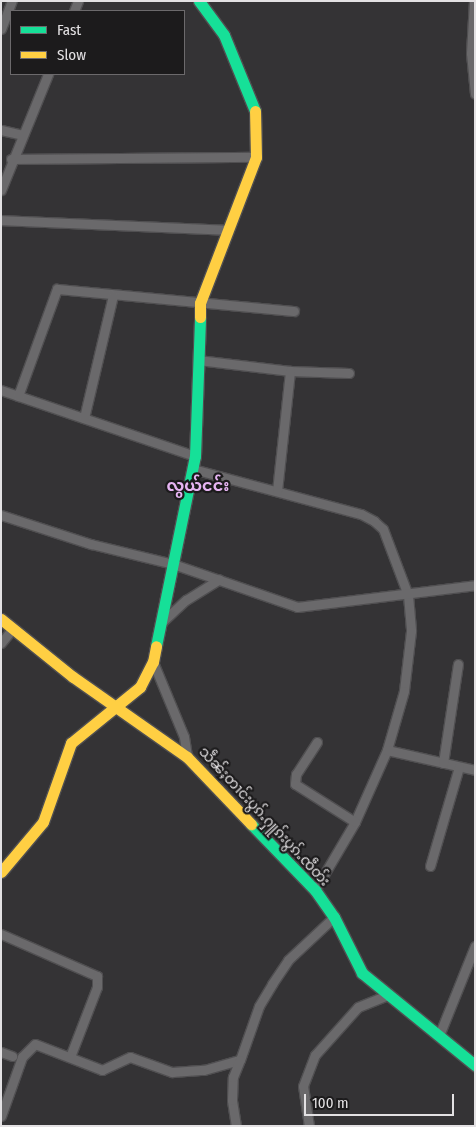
<!DOCTYPE html>
<html>
<head>
<meta charset="utf-8">
<style>
  body { margin:0 }
  #map { position:relative; width:476px; height:1127px; overflow:hidden; background:#343335; font-family:"Fira Sans Condensed","Noto Sans Myanmar",sans-serif }
  div>[style] { position:absolute }
  .roads { filter:drop-shadow(1px 0 #504f51) drop-shadow(-1px 0 #504f51) drop-shadow(0 1px #504f51) drop-shadow(0 -1px #504f51) }
  .street>* { height:9px; margin:-4.5px; padding:0 4.5px; transform-origin:4.5px; border-radius:4.5px; background:#6a696b }
  .fast>* { height:11px; margin:-5.5px; padding:0 5.5px; transform-origin:5.5px; border-radius:5.5px; background:#16e098 }
  .slow>* { height:11px; margin:-5.5px; padding:0 5.5px; transform-origin:5.5px; border-radius:5.5px; background:#ffcf43 }
  span { translate:-50% -50%; white-space:nowrap; text-align:center; line-height:1.15; -webkit-text-stroke:4.5px #1c1b1c; paint-order:stroke }
  .street-label { font-size:14px; color:#e3e1e3 }
  .quarter-label { font-size:16px; color:#e6b4f2; font-weight:700 }
  .frame { position:absolute; inset:0; border:2px solid #e3e1e3; pointer-events:none }
  .legend { position:absolute; left:10px; top:10px; width:175px; height:65px; box-sizing:border-box; background:#1c1b1c; border:1px solid #6c6a6c; margin:0; padding:6px 9px; list-style:none; font-size:15px; color:#e3e1e3 }
  .legend li { display:flex; align-items:center; gap:10px; height:25px }
  .legend b { width:25px; border:1px solid #6c6a6c }
  .scale { position:absolute; left:304px; top:1094px; width:150px; height:22px; box-sizing:border-box; border:2px solid #e3e1e3; border-top:0; padding-left:6px; font-size:15px; line-height:18px; white-space:nowrap; color:#e3e1e3; -webkit-text-stroke:4px #1c1b1c; paint-order:stroke }
</style>
</head>
<body>
<div id="map">
  <div class="roads">
    <div class="street">
      <div style="left:474px;top:1px;width:52px;rotate:93.3deg"></div>
      <div style="left:471px;top:53px;width:41px;rotate:84.4deg"></div>
      <div style="left:74px;top:11px;width:11px;rotate:-68deg"></div>
      <div style="left:1px;top:29px;width:30px;rotate:-69deg"></div>
      <div style="left:1px;top:130px;width:22px;rotate:13deg"></div>
      <div style="left:11px;top:159px;width:245px;rotate:-0.5deg"></div>
      <div style="left:1px;top:190px;width:125px;rotate:-67.9deg"></div>
      <div style="left:1px;top:220px;width:226px;rotate:2.5deg"></div>
      <div style="left:198px;top:360px;width:93px;rotate:6.8deg"></div>
      <div style="left:290px;top:371px;width:59px;rotate:1.9deg"></div>
      <div style="left:1px;top:390px;width:205px;rotate:18.8deg"></div>
      <div style="left:18px;top:396px;width:114px;rotate:-70deg"></div>
      <div style="left:57px;top:289px;width:238px;rotate:5.3deg"></div>
      <div style="left:84px;top:418px;width:126px;rotate:-76.7deg"></div>
      <div style="left:193px;top:469px;width:174px;rotate:15deg"></div>
      <div style="left:361px;top:514px;width:15px;rotate:28deg"></div>
      <div style="left:374px;top:521px;width:12px;rotate:42deg"></div>
      <div style="left:383px;top:529px;width:71px;rotate:69.3deg"></div>
      <div style="left:408px;top:595px;width:36px;rotate:85deg"></div>
      <div style="left:411px;top:631px;width:60px;rotate:96.7deg"></div>
      <div style="left:404px;top:691px;width:61px;rotate:106.1deg"></div>
      <div style="left:387px;top:750px;width:79px;rotate:114deg"></div>
      <div style="left:355px;top:822px;width:79px;rotate:120.5deg"></div>
      <div style="left:277px;top:491px;width:121px;rotate:-83.8deg"></div>
      <div style="left:1px;top:515px;width:95px;rotate:17.9deg"></div>
      <div style="left:91px;top:544px;width:84px;rotate:13.7deg"></div>
      <div style="left:173px;top:564px;width:131px;rotate:19.1deg"></div>
      <div style="left:297px;top:607px;width:179px;rotate:-7deg"></div>
      <div style="left:161px;top:623px;width:34px;rotate:-43deg"></div>
      <div style="left:186px;top:600px;width:39px;rotate:-32deg"></div>
      <div style="left:1px;top:643px;width:19px;rotate:-51deg"></div>
      <div style="left:153px;top:662px;width:81px;rotate:67.5deg"></div>
      <div style="left:184px;top:737px;width:20px;rotate:81deg"></div>
      <div style="left:317px;top:742px;width:38px;rotate:123deg"></div>
      <div style="left:296px;top:774px;width:10px;rotate:96deg"></div>
      <div style="left:295px;top:784px;width:71px;rotate:32.3deg"></div>
      <div style="left:387px;top:750px;width:90px;rotate:12.8deg"></div>
      <div style="left:443px;top:763px;width:100px;rotate:-81.4deg"></div>
      <div style="left:430px;top:866px;width:103px;rotate:-73.7deg"></div>
      <div style="left:1px;top:934px;width:105px;rotate:23.6deg"></div>
      <div style="left:97px;top:976px;width:11px;rotate:90deg"></div>
      <div style="left:97px;top:987px;width:75px;rotate:111.1deg"></div>
      <div style="left:440px;top:1033px;width:94px;rotate:-68.1deg"></div>
      <div style="left:1px;top:1052px;width:12px;rotate:20deg"></div>
      <div style="left:1px;top:1116px;width:63px;rotate:-70.4deg"></div>
      <div style="left:22px;top:1057px;width:18px;rotate:-45deg"></div>
      <div style="left:35px;top:1044px;width:72px;rotate:21.2deg"></div>
      <div style="left:102px;top:1070px;width:31px;rotate:-25deg"></div>
      <div style="left:130px;top:1057px;width:45px;rotate:19.7deg"></div>
      <div style="left:172px;top:1072px;width:32px;rotate:-4deg"></div>
      <div style="left:204px;top:1070px;width:37px;rotate:-16deg"></div>
      <div style="left:240px;top:1060px;width:57px;rotate:-70.6deg"></div>
      <div style="left:259px;top:1006px;width:26px;rotate:-59deg"></div>
      <div style="left:272px;top:984px;width:29px;rotate:-56deg"></div>
      <div style="left:288px;top:960px;width:63px;rotate:-43.1deg"></div>
      <div style="left:236px;top:1126px;width:26px;rotate:-99deg"></div>
      <div style="left:232px;top:1100px;width:23px;rotate:-88deg"></div>
      <div style="left:233px;top:1077px;width:18px;rotate:-68deg"></div>
      <div style="left:309px;top:1126px;width:40px;rotate:-98.5deg"></div>
      <div style="left:303px;top:1086px;width:33px;rotate:-69deg"></div>
      <div style="left:315px;top:1055px;width:64px;rotate:-48.1deg"></div>
      <div style="left:358px;top:1007px;width:32px;rotate:-22deg"></div>
    </div>
    <div class="fast">
      <div style="left:199px;top:1px;width:42px;rotate:53.7deg"></div>
      <div style="left:224px;top:35px;width:82px;rotate:67.8deg"></div>
      <div style="left:156px;top:646px;width:194px;rotate:-78.4deg"></div>
      <div style="left:195px;top:456px;width:139px;rotate:-87.9deg"></div>
      <div style="left:251px;top:824px;width:92px;rotate:45.9deg"></div>
      <div style="left:315px;top:890px;width:33px;rotate:55deg"></div>
      <div style="left:334px;top:917px;width:63px;rotate:63.4deg"></div>
      <div style="left:362px;top:973px;width:146px;rotate:39.2deg"></div>
    </div>
    <div class="slow">
      <div style="left:200px;top:317px;width:14px;rotate:-90deg"></div>
      <div style="left:200px;top:303px;width:156px;rotate:-69deg"></div>
      <div style="left:256px;top:157px;width:46px;rotate:-91.2deg"></div>
      <div style="left:1px;top:619px;width:92px;rotate:38.9deg"></div>
      <div style="left:73px;top:677px;width:139px;rotate:35.1deg"></div>
      <div style="left:187px;top:757px;width:93px;rotate:46.3deg"></div>
      <div style="left:1px;top:872px;width:65px;rotate:-50deg"></div>
      <div style="left:43px;top:822px;width:84px;rotate:-70.5deg"></div>
      <div style="left:71px;top:743px;width:89px;rotate:-39.1deg"></div>
      <div style="left:140px;top:687px;width:28px;rotate:-63deg"></div>
      <div style="left:153px;top:662px;width:16px;rotate:-79deg"></div>
    </div>
  </div>
  <div class="street-label">
    <span style="left:264px;top:817px;rotate:47deg">သဵၼ်ႈတၢင်းပွၵ်ႉႁူၵ်းပွၵ်ႉၸဵတ်း</span>
  </div>
  <div class="quarter-label">
    <span style="left:198px;top:486px">လွယ်ငင်း</span>
  </div>
  <div class="frame"></div>
  <ul class="legend">
  <li><b style="height:6px;background:#16e098"></b>Fast</li>
  <li><b style="height:6px;background:#ffcf43"></b>Slow</li>
  </ul>
  <div class="scale">100 m</div>
</div>
</body>
</html>
